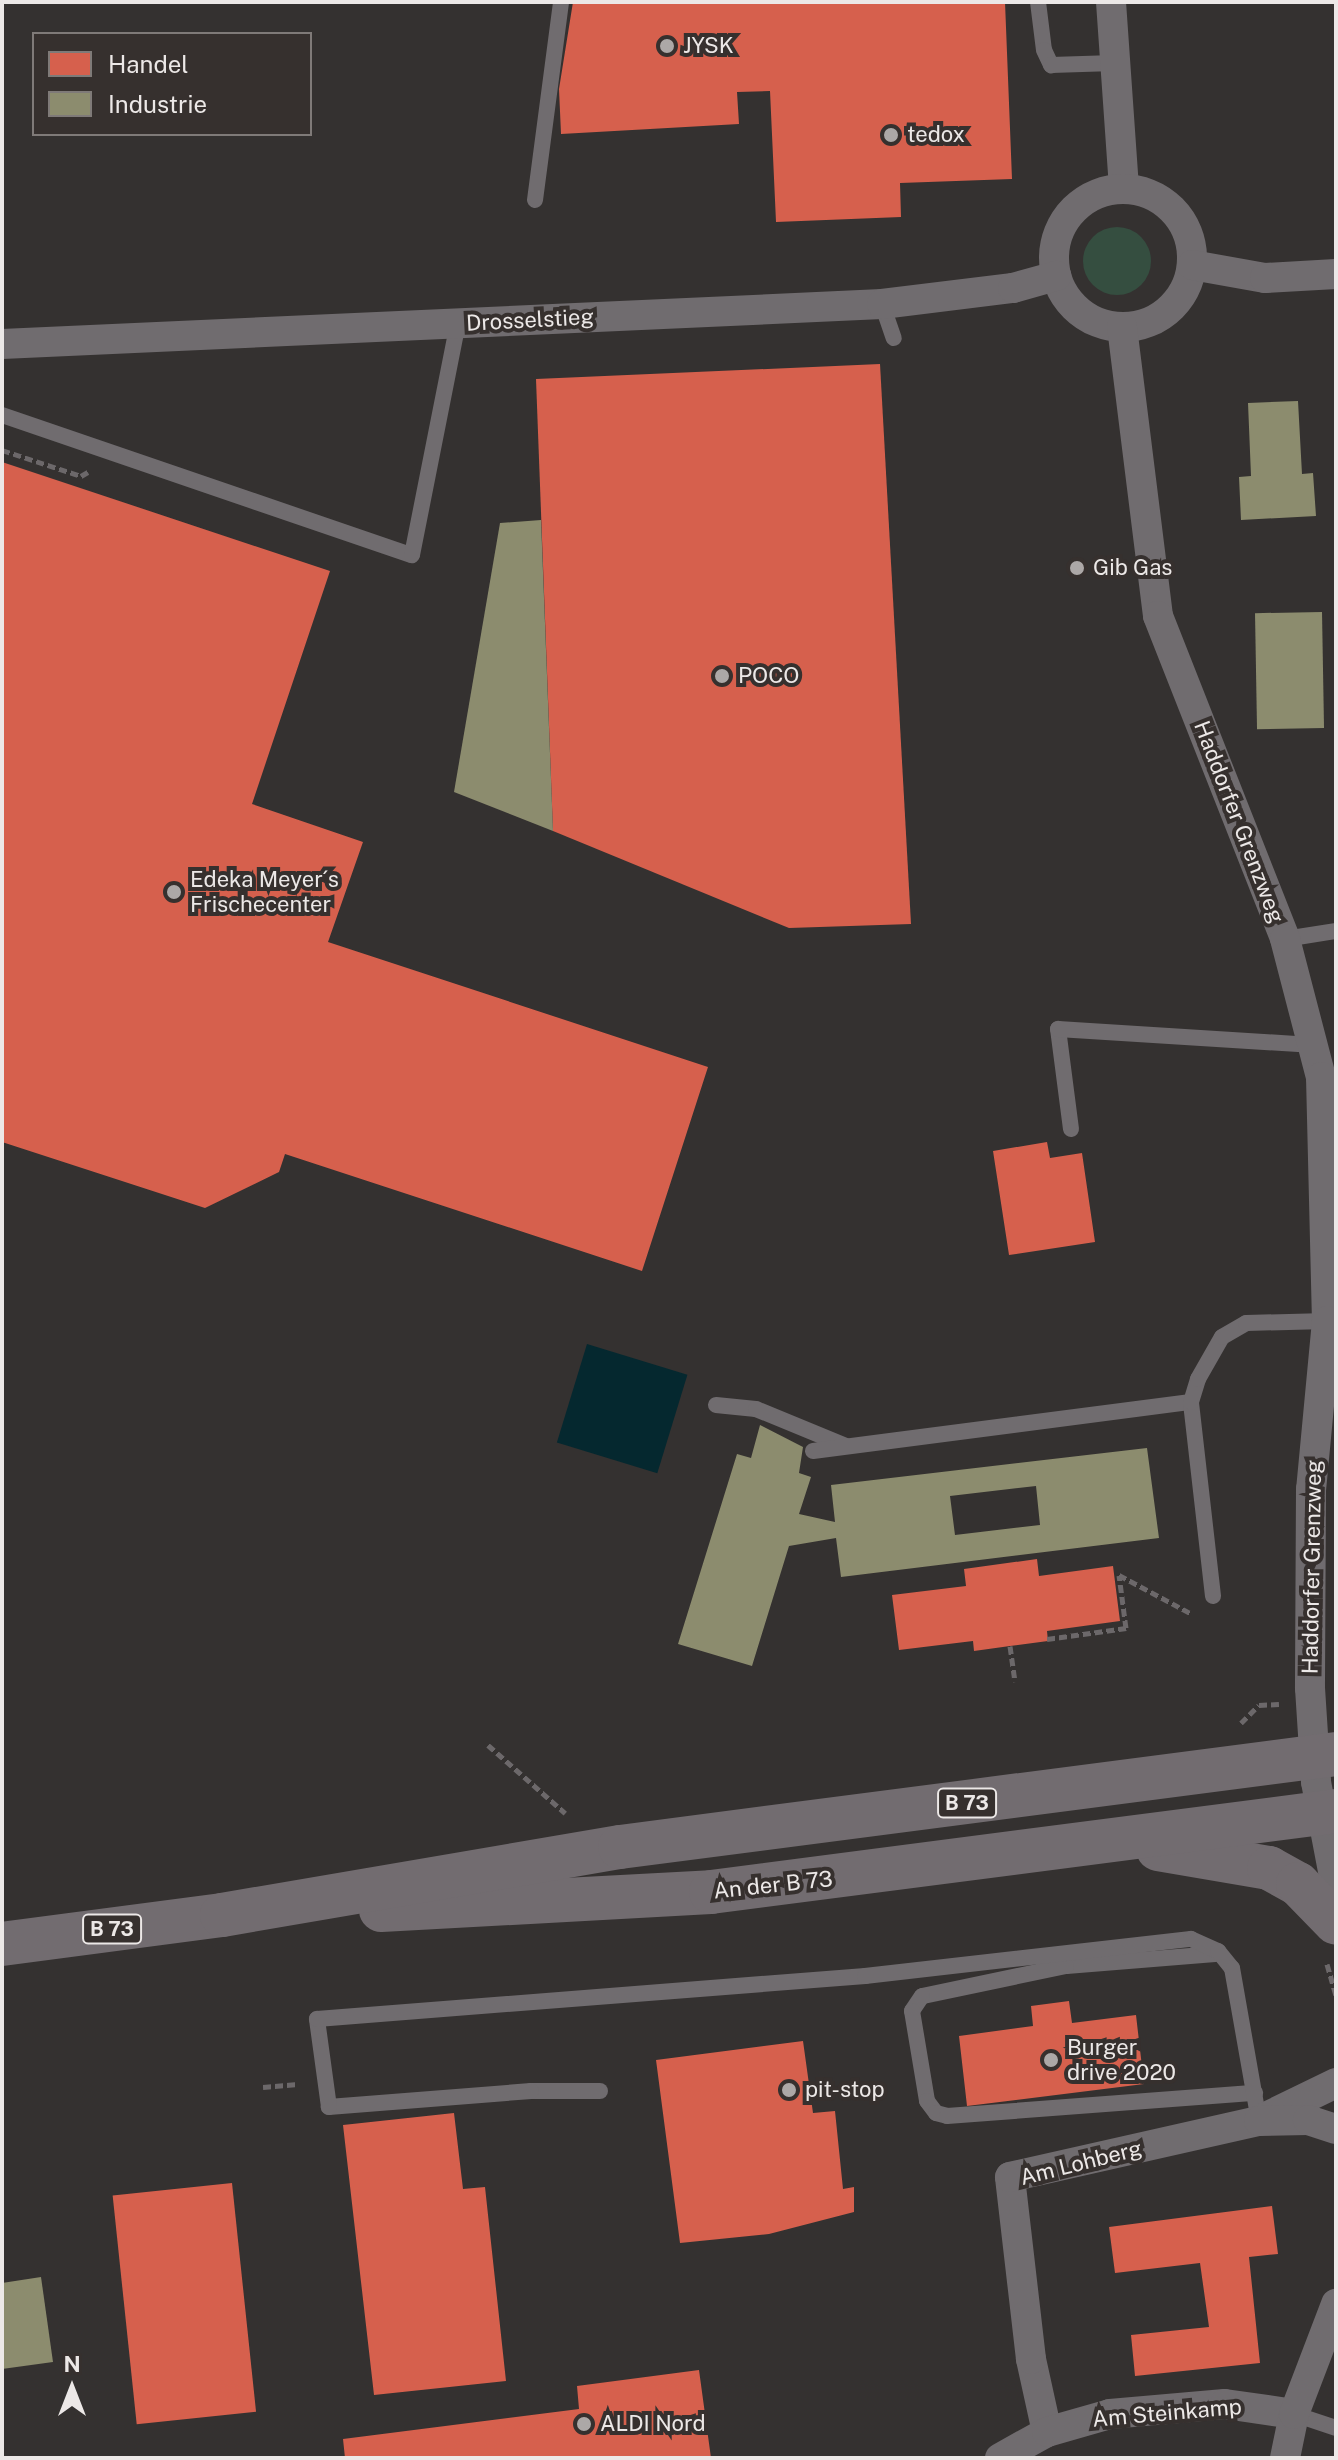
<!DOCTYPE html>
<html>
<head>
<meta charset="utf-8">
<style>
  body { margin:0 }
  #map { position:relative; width:1338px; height:2460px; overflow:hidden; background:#343130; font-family:"Public Sans",sans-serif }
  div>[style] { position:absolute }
  .green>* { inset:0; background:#354e40 }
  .round { border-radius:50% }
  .water>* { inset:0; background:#05282f; transform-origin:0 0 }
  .shops>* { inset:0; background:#d6604d; transform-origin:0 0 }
  .industry>* { inset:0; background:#8c8c6e; transform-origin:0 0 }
  .path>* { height:5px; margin-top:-2.5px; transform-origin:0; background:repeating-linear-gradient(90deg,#6c686a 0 8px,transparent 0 12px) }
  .service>* { height:16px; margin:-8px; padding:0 8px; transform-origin:8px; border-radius:8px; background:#706c6f }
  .minor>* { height:30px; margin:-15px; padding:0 15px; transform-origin:15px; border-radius:15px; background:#706c6f }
  .minor>.ring { margin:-15px; padding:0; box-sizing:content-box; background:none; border:30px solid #706c6f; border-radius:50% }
  .primary>* { height:44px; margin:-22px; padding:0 22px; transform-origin:22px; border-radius:22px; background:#726c70 }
  .dots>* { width:22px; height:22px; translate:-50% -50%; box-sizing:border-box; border:4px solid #36302e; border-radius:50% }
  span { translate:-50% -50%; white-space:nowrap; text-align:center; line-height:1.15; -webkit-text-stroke:8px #36302e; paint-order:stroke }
  .shield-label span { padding:2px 6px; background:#36302e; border:2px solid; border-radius:6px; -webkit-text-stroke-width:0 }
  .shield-label { font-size:20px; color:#ece8e7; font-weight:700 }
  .poi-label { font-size:22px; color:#ece8e7 }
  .left { translate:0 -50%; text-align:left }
  .street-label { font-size:22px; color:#ece8e7 }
  .frame { position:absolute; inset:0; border:4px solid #ece8e7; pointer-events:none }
  .legend { position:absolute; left:32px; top:32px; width:280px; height:104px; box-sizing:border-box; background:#36302e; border:2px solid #7f7a78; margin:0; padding:10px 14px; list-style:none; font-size:24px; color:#ece8e7 }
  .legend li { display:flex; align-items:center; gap:16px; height:40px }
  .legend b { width:40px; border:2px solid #7f7a78 }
  .north { position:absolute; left:32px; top:2348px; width:80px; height:80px; -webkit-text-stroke:6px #36302e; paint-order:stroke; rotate:0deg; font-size:22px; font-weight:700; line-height:32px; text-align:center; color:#ece8e7 }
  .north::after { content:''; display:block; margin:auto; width:28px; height:36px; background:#ece8e7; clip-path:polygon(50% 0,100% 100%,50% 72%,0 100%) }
</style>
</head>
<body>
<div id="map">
  <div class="green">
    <div class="round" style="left:1083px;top:227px;width:68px;height:68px"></div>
  </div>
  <div class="water">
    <div style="left:587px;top:1344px;width:105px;height:103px;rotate:17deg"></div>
  </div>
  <div class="shops">
    <div style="clip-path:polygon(573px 2px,1005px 2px,1012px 179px,900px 183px,901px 217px,776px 222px,770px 91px,737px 92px,739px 124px,561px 134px,559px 89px)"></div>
    <div style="clip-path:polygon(880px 364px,911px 924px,789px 928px,553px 831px,536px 379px)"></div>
    <div style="clip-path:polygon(2px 462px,330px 571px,252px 804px,363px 842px,328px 942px,708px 1067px,642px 1271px,285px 1154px,279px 1172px,205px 1208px,2px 1142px)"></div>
    <div style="clip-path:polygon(1047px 1142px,1050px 1158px,1082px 1153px,1095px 1242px,1009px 1255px,993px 1151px)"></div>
    <div style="clip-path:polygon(1037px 1559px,1039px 1576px,1113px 1566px,1120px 1621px,1047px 1631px,1048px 1641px,1010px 1646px,974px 1651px,973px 1641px,899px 1650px,892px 1595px,966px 1586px,964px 1569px)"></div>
    <div style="clip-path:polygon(1069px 2001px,1072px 2023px,1136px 2015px,1144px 2084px,967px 2106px,959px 2036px,1033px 2026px,1031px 2006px)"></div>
    <div style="clip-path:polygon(803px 2041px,813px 2113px,835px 2111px,843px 2189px,854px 2187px,854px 2212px,769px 2234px,680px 2243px,656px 2060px)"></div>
    <div style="clip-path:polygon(454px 2113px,463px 2189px,485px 2187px,506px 2381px,374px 2395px,343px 2125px)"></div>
    <div style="left:232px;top:2183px;width:230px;height:120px;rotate:84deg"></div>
    <div style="clip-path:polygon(1272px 2206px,1278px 2254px,1249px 2257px,1260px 2363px,1135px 2376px,1131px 2335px,1209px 2327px,1200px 2263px,1115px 2273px,1109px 2227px)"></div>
    <div style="clip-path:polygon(699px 2370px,711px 2458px,345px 2458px,343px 2439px,579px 2409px,577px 2386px)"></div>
  </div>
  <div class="industry">
    <div style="clip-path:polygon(1298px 401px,1302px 474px,1313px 473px,1316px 516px,1241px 520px,1239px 477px,1251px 476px,1248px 403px)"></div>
    <div style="clip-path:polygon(541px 520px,553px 831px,454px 792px,500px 523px)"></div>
    <div style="left:1322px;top:612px;width:116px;height:67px;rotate:89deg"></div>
    <div style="clip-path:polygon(evenodd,760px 1425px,803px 1447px,799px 1473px,811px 1477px,799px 1514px,835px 1522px,831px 1485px,1147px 1448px,1159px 1538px,841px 1577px,836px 1538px,789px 1546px,752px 1666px,678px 1644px,737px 1454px,751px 1458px,760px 1425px,1036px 1486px,1040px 1525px,955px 1535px,950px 1496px,1036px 1486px)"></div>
    <div style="clip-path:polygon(41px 2277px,53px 2362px,2px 2369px,2px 2283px)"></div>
  </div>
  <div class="path">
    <div style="left:2px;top:450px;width:83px;rotate:18.2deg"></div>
    <div style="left:81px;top:476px;width:8px;rotate:-30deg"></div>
    <div style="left:1047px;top:1639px;width:80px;rotate:-7.9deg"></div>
    <div style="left:1126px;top:1628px;width:53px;rotate:-97.5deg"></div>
    <div style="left:1119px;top:1575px;width:83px;rotate:28.1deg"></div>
    <div style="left:1010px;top:1646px;width:36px;rotate:82deg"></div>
    <div style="left:1241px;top:1723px;width:25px;rotate:-45deg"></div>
    <div style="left:1259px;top:1705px;width:20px;rotate:-3deg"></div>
    <div style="left:488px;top:1745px;width:103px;rotate:41.4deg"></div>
    <div style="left:1327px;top:1964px;width:32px;rotate:74deg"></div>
    <div style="left:263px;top:2087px;width:35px;rotate:-5deg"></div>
  </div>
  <div class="service">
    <div style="left:1038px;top:2px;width:48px;rotate:82.9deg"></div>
    <div style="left:1044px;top:50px;width:17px;rotate:65deg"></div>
    <div style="left:1051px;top:65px;width:63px;rotate:-1.8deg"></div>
    <div style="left:535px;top:200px;width:200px;rotate:-82.5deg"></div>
    <div style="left:882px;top:304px;width:36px;rotate:71deg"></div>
    <div style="left:2px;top:415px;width:433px;rotate:18.9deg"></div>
    <div style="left:412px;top:555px;width:237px;rotate:-78.8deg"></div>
    <div style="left:1285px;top:939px;width:52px;rotate:-8.9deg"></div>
    <div style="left:1071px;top:1129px;width:101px;rotate:-97.4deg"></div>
    <div style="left:1058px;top:1029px;width:257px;rotate:3.6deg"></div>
    <div style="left:716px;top:1405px;width:40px;rotate:5.7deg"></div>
    <div style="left:756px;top:1409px;width:97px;rotate:22.3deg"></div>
    <div style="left:813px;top:1451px;width:381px;rotate:-7.4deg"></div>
    <div style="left:1213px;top:1596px;width:195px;rotate:-96.5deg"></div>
    <div style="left:1191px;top:1402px;width:24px;rotate:-73deg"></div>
    <div style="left:1198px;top:1379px;width:48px;rotate:-60.3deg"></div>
    <div style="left:1222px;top:1337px;width:28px;rotate:-30deg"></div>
    <div style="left:1246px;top:1323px;width:81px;rotate:-1.4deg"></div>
    <div style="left:1215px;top:1954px;width:149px;rotate:175.4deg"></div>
    <div style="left:1066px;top:1966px;width:147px;rotate:168.2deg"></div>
    <div style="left:922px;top:1996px;width:18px;rotate:124deg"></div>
    <div style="left:912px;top:2011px;width:91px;rotate:80.5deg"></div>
    <div style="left:927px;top:2101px;width:15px;rotate:53deg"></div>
    <div style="left:936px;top:2113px;width:11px;rotate:15deg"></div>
    <div style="left:947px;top:2116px;width:309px;rotate:-4.3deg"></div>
    <div style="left:600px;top:2091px;width:69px;rotate:180deg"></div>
    <div style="left:531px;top:2091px;width:203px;rotate:175.5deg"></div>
    <div style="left:329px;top:2107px;width:89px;rotate:-97.8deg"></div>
    <div style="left:317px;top:2019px;width:550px;rotate:-4.49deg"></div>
    <div style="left:865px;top:1976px;width:328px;rotate:-6.5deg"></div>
    <div style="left:1191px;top:1939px;width:30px;rotate:24deg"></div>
    <div style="left:1218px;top:1951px;width:22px;rotate:51deg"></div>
    <div style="left:1232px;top:1968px;width:155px;rotate:80deg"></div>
    <div style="left:1294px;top:2414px;width:44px;rotate:18.4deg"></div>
  </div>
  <div class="minor">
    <div style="left:1111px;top:2px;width:186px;rotate:86deg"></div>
    <div class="ring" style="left:1054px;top:189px;width:108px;height:108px"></div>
    <div style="left:1192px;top:265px;width:74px;rotate:10.1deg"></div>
    <div style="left:1265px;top:278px;width:71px;rotate:-3.2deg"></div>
    <div style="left:1122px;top:327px;width:291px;rotate:82.9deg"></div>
    <div style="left:1158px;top:616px;width:347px;rotate:68.5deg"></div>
    <div style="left:1285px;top:939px;width:143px;rotate:75.4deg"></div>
    <div style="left:1321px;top:1077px;width:244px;rotate:88.6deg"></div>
    <div style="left:1327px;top:1321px;width:169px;rotate:95.4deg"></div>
    <div style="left:1311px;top:1489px;width:199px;rotate:90.3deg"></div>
    <div style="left:1310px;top:1688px;width:94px;rotate:86.3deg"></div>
    <div style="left:1316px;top:1782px;width:107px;rotate:79.2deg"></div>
    <div style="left:2px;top:344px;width:881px;rotate:-2.6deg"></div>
    <div style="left:882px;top:304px;width:132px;rotate:-7deg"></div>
    <div style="left:1013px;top:288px;width:45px;rotate:-15.6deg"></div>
    <div style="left:1268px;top:2116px;width:76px;rotate:-25.9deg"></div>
    <div style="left:1047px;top:2432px;width:75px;rotate:-102.4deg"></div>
    <div style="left:1031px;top:2359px;width:183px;rotate:-96.6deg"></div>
    <div style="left:1010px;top:2177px;width:255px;rotate:-12.7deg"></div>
    <div style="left:1259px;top:2121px;width:49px;rotate:-1.2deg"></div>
    <div style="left:1308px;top:2120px;width:29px;rotate:18deg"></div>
    <div style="left:1000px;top:2458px;width:54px;rotate:-29deg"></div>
    <div style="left:1047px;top:2432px;width:66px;rotate:-15.9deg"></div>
    <div style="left:1110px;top:2414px;width:115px;rotate:-5deg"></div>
    <div style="left:1225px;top:2404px;width:70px;rotate:8.2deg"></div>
    <div style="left:1285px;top:2458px;width:45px;rotate:-78.4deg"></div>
    <div style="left:1294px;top:2414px;width:118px;rotate:-69.1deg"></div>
  </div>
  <div class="primary">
    <div style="left:1158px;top:1849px;width:113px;rotate:9.7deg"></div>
    <div style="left:1269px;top:1868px;width:33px;rotate:29deg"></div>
    <div style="left:1298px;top:1884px;width:54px;rotate:45.7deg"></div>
    <div style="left:381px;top:1910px;width:330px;rotate:-3.1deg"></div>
    <div style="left:711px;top:1892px;width:630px;rotate:-7.38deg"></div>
    <div style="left:2px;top:1944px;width:222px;rotate:-7.5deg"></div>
    <div style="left:222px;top:1915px;width:404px;rotate:-9.7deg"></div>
    <div style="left:620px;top:1847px;width:722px;rotate:-7.4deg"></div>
  </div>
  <div class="dots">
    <div style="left:667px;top:46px;background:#aca8a7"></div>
    <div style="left:891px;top:135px;background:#aca8a7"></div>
    <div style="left:1077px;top:568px;background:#aca8a7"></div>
    <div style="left:722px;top:676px;background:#aca8a7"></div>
    <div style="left:174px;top:892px;background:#aca8a7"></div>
    <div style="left:1051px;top:2060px;background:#aca8a7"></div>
    <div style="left:789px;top:2090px;background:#aca8a7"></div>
    <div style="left:584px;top:2424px;background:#aca8a7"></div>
  </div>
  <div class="shield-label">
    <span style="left:967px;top:1803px">B 73</span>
    <span style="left:112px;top:1929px">B 73</span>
  </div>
  <div class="poi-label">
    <span class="left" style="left:683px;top:46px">JYSK</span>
    <span class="left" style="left:907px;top:135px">tedox</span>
    <span class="left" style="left:1093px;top:568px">Gib Gas</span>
    <span class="left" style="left:738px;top:676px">POCO</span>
    <span class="left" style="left:190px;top:892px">Edeka Meyer´s<br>Frischecenter</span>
    <span class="left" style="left:1067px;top:2060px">Burger<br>drive 2020</span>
    <span class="left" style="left:805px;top:2090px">pit-stop</span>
    <span class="left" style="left:600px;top:2424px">ALDI Nord</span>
  </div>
  <div class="street-label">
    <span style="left:530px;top:320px;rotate:-3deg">Drosselstieg</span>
    <span style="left:1239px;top:822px;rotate:69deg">Haddorfer Grenzweg</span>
    <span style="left:1312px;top:1567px;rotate:-89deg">Haddorfer Grenzweg</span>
    <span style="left:773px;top:1885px;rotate:-6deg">An der B 73</span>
    <span style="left:1081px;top:2163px;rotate:-14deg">Am Lohberg</span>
    <span style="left:1167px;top:2413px;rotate:-5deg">Am Steinkamp</span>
  </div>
  <div class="frame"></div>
  <ul class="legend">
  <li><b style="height:22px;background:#d6604d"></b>Handel</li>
  <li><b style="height:22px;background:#8c8c6e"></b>Industrie</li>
  </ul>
  <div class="north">N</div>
</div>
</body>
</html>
